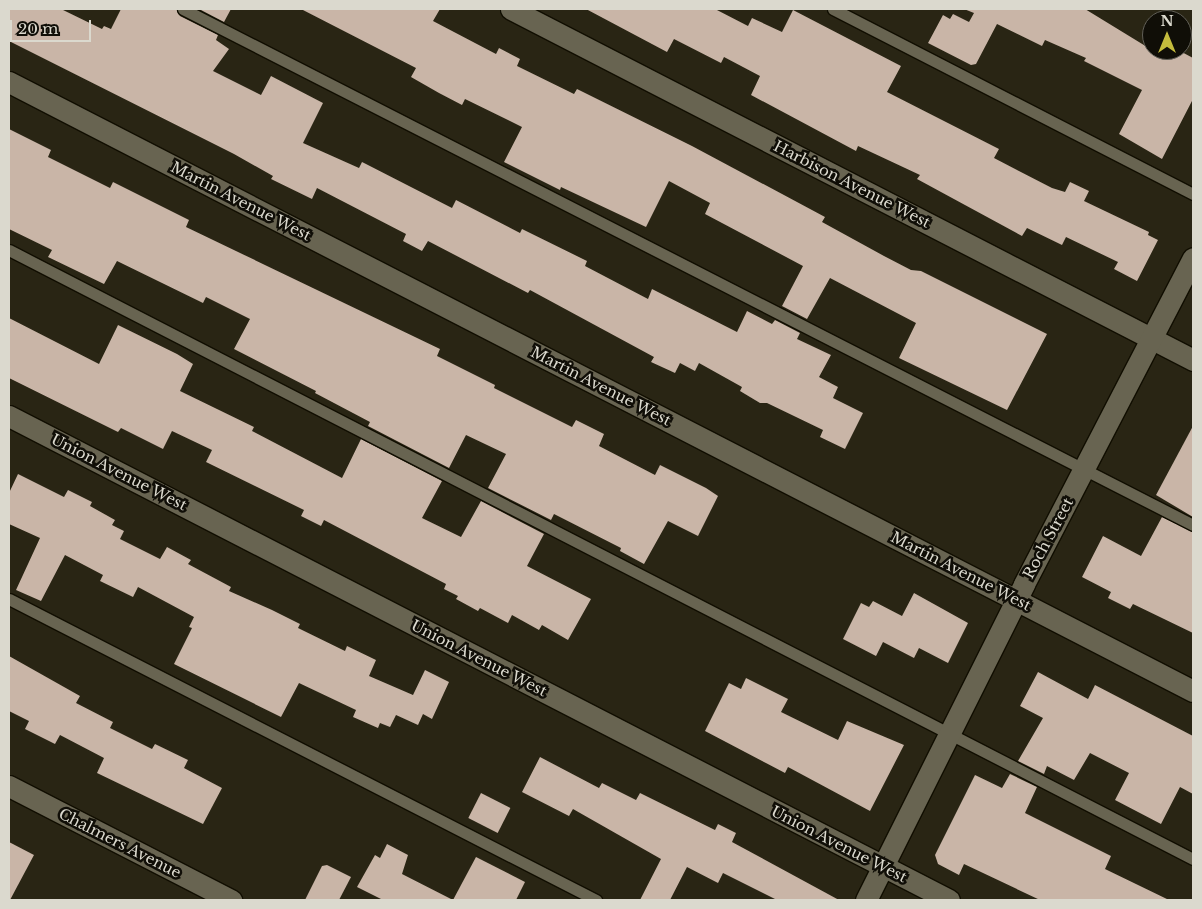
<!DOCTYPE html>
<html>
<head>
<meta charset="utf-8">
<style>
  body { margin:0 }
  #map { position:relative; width:1202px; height:909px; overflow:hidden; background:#292514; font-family:"Libre Baskerville",serif }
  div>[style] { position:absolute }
  .building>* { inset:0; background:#c9b5a7; transform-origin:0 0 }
  .roads { filter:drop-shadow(1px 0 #110e01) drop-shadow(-1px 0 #110e01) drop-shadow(0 1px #110e01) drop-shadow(0 -1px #110e01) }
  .lane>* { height:11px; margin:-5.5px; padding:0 5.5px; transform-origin:5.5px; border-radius:5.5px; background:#686451 }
  .street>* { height:21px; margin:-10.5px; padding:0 10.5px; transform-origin:10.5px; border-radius:10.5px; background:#686451 }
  span { translate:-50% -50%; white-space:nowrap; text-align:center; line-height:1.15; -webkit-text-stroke:5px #100e07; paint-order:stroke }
  .street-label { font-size:15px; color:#dbd9ce }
  .frame { position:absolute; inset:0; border:10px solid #dbd9ce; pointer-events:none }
  .north { position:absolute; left:1142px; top:10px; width:50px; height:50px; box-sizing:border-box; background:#100e07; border:1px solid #615f57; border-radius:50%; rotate:0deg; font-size:14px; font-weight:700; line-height:20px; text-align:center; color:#dbd9ce }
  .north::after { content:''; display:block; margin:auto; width:18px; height:22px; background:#c5bc3d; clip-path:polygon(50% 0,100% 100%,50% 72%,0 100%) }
  .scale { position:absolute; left:10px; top:20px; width:81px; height:22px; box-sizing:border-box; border:2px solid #dbd9ce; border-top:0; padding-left:6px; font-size:15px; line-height:18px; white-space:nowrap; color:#dbd9ce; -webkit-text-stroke:4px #100e07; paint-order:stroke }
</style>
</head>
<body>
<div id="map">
  <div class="building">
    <div style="clip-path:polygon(9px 9px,61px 9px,102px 29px,104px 26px,111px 29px,121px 9px,176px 9px,180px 16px,218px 35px,216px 40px,229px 49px,213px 71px,261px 95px,271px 76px,323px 103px,303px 143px,359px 168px,362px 162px,366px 164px,452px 208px,456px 200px,520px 233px,522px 229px,587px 261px,585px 266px,648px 299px,652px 289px,737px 332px,747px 311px,772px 324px,775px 320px,800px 333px,797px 339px,831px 355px,819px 377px,838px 387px,833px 398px,863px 413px,845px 449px,820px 437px,823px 430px,767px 403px,760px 403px,740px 391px,742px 387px,699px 363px,695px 371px,680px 363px,675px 373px,651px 362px,654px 357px,530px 290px,528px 293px,428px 241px,422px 251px,403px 241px,406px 234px,317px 188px,312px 199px,271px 179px,273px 176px,234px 154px,9px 41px)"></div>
    <div style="clip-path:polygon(199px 9px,231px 9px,224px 22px)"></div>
    <div style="clip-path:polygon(301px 9px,440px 9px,433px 21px,496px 54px,499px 48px,520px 59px,517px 66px,574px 94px,577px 89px,692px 146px,825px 217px,822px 222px,884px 256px,911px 270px,921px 271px,1047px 334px,1007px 410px,899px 358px,916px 323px,830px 278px,807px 319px,782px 306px,803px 266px,705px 214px,710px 203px,669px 181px,646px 227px,561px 187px,560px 190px,504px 162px,522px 127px,465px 99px,462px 105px,439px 93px,411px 77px,416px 68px)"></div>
    <div style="clip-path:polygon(586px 9px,715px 9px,748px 26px,752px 18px,782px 32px,793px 10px,901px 66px,887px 92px,999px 149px,994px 158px,1052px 188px,1065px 192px,1070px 182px,1089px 191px,1084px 201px,1149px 232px,1148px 235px,1158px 240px,1137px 281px,1114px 269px,1118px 262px,1066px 237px,1062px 245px,1027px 228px,1022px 236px,917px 179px,920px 175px,858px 146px,856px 151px,751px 95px,760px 76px,724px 57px,721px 63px,674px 39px,667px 52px)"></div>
    <div style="clip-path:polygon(964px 9px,1085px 9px,1152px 50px,1178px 50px,1193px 58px,1193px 99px,1162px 159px,1119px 134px,1142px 90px,1084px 61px,1086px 58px,1045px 40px,1042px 46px,997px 24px,976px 64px,971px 65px,928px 43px,943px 15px,950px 19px,953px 14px,969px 22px,974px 13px)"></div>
    <div style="clip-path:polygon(9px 129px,51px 150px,48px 157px,110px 188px,113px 182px,189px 220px,186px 227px,440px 349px,437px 356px,495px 385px,494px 388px,572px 427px,576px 420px,604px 434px,599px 446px,655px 475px,660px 465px,706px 488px,718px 496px,698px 536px,668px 521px,644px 564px,620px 551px,621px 548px,554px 514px,551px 520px,488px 488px,506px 454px,466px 435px,449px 468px,368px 426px,370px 422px,315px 393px,316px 391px,234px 349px,250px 319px,206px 297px,203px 303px,117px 261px,104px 284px,48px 257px,52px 250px,9px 229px)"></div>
    <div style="clip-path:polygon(9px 318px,99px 364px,118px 325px,177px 354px,193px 364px,180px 391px,254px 427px,252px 431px,342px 478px,361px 439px,442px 481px,422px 518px,461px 537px,481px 501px,544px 534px,527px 566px,591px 599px,568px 640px,542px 625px,539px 630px,512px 615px,508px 623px,480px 608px,478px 611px,456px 599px,458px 596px,444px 589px,446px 584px,324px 520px,321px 526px,301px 516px,304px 510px,206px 462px,212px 450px,172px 431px,163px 449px,121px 428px,118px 432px,9px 378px)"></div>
    <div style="clip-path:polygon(1193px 426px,1193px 517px,1156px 495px)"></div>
    <div style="clip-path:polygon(18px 474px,64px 497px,68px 490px,92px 502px,90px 506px,115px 520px,112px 525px,124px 531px,120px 539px,160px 559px,167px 547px,191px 560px,188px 564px,231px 587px,229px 591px,272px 610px,300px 624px,298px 628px,345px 651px,347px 646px,376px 660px,369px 676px,413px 695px,425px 670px,449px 682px,432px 719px,423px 714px,418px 725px,396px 715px,390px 727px,380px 723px,378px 728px,353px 717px,356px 710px,299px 683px,281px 717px,174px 664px,192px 628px,189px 627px,194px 617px,138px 587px,133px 597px,100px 581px,103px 575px,65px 555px,41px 601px,16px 590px,40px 538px,9px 524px,9px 493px)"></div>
    <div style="clip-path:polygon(1162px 517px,1193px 532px,1193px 633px,1133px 604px,1130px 609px,1108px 598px,1111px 592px,1082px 577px,1103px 536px,1141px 556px)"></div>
    <div style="clip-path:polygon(914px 593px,968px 623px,948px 663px,919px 648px,914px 658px,883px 642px,876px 656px,843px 639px,861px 603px,869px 607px,873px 601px,902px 616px)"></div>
    <div style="clip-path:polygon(9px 656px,80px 696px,76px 703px,113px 722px,110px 728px,152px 749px,155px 744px,188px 760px,184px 768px,222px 788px,203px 824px,97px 773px,104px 758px,60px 735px,55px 744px,25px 729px,29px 721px,9px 711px)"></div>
    <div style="clip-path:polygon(1038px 672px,1088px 699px,1095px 685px,1193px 736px,1193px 794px,1180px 787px,1161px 824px,1115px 800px,1129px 773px,1090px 753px,1074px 780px,1047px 766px,1044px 774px,1018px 761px,1043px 718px,1020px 706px)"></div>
    <div style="clip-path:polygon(746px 678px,788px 699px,781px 712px,838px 740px,847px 721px,904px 745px,870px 811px,788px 767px,785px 773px,705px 731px,729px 683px,741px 689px)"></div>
    <div style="clip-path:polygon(540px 757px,599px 788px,602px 783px,636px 800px,640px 793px,715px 830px,718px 824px,736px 833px,732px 842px,839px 900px,777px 900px,723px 873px,718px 883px,687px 867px,670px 900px,640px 900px,661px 859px,573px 809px,569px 816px,522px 792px)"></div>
    <div style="clip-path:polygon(1010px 774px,1037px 787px,1025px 813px,1111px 856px,1105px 869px,1169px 900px,1040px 900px,964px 864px,959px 875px,938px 864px,935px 855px,975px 775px,1002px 788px)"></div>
    <div style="left:481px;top:793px;width:33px;height:28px;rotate:27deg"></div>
    <div style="clip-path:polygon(9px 842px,34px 855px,10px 900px,9px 900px)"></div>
    <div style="clip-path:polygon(387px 844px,408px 855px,402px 874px,453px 900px,383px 900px,357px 887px,375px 855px,380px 858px)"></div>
    <div style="clip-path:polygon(476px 857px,525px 882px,516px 900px,453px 900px)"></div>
    <div style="clip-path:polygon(327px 865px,351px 877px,339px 900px,305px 900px,322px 866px)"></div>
  </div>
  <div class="roads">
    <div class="lane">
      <div style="left:183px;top:9px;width:1134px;rotate:27.06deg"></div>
      <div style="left:833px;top:9px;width:405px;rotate:27.2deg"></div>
      <div style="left:9px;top:250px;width:1331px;rotate:27.22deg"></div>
      <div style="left:9px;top:599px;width:660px;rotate:27.15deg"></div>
    </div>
    <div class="street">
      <div style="left:511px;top:9px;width:767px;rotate:27.23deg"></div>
      <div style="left:9px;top:82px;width:1331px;rotate:27.22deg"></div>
      <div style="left:9px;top:416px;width:1057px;rotate:27.24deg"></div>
      <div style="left:9px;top:786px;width:250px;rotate:27.2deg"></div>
      <div style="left:866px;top:900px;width:353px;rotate:-63.4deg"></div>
      <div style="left:1024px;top:584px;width:367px;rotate:-62.6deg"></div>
    </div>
  </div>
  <div class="street-label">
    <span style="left:852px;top:184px;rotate:27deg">Harbison Avenue West</span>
    <span style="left:241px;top:201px;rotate:27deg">Martin Avenue West</span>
    <span style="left:601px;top:386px;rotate:27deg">Martin Avenue West</span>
    <span style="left:119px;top:472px;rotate:27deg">Union Avenue West</span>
    <span style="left:1048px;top:538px;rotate:-62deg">Roch Street</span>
    <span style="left:961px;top:571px;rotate:27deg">Martin Avenue West</span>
    <span style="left:479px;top:658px;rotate:27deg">Union Avenue West</span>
    <span style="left:120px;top:843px;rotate:27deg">Chalmers Avenue</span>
    <span style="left:839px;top:844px;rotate:27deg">Union Avenue West</span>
  </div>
  <div class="frame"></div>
  <div class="north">N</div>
  <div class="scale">20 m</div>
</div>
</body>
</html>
